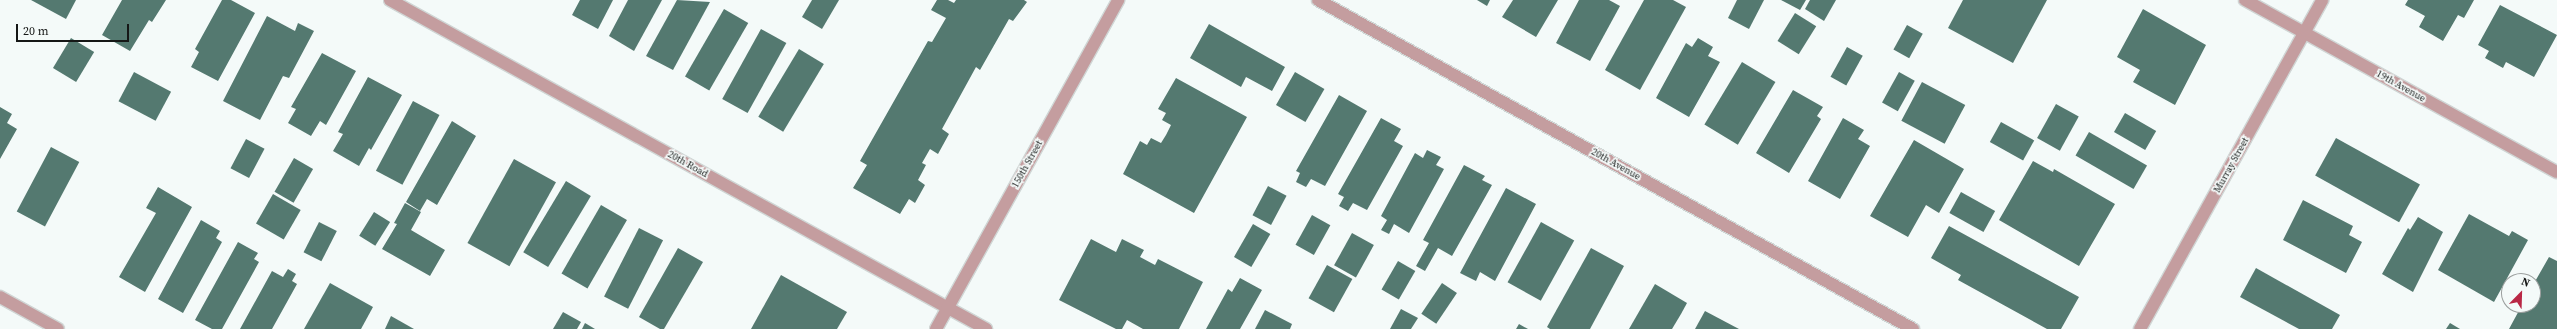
<!DOCTYPE html>
<html>
<head>
<meta charset="utf-8">
<style>
  body { margin:0 }
  #map { position:relative; width:2557px; height:329px; overflow:hidden; background:#f4faf9; font-family:"Source Serif 4",serif }
  div>[style] { position:absolute }
  .building>* { inset:0; background:#547970; transform-origin:0 0 }
  .roads { filter:drop-shadow(1px 0 #d0d6d5) drop-shadow(-1px 0 #d0d6d5) drop-shadow(0 1px #d0d6d5) drop-shadow(0 -1px #d0d6d5) }
  .minor>* { height:12px; margin:-6px; padding:0 6px; transform-origin:6px; border-radius:6px; background:#c49d9f }
  span { translate:-50% -50%; white-space:nowrap; text-align:center; line-height:1.15; -webkit-text-stroke:3.5px #f4faf9; paint-order:stroke }
  .street-label { font-size:10px; color:#151716 }
  .north { position:absolute; left:2501px; top:273px; width:40px; height:40px; box-sizing:border-box; background:#f4faf9; border:1px solid #9b9f9e; border-radius:50%; rotate:23deg; font-size:11px; font-weight:700; line-height:16px; text-align:center; color:#151716 }
  .north::after { content:''; display:block; margin:auto; width:14px; height:18px; background:#b92745; clip-path:polygon(50% 0,100% 100%,50% 72%,0 100%) }
  .scale { position:absolute; left:16px; top:24px; width:113px; height:18px; box-sizing:border-box; border:2px solid #151716; border-top:0; padding-left:5px; font-size:12px; line-height:14px; white-space:nowrap; color:#151716; -webkit-text-stroke:3px #f4faf9; paint-order:stroke }
</style>
</head>
<body>
<div id="map">
  <div class="building">
    <div style="clip-path:polygon(31px 0,76px 0,66px 19px)"></div>
    <div style="clip-path:polygon(122px 0,166px 0,152px 22px,149px 20px,130px 51px,102px 35px)"></div>
    <div style="clip-path:polygon(222px 0,231px 0,255px 13px,218px 81px,191px 67px,199px 52px,195px 49px)"></div>
    <div style="clip-path:polygon(580px 0,613px 0,598px 29px,572px 15px)"></div>
    <div style="clip-path:polygon(628px 0,662px 0,634px 51px,609px 36px)"></div>
    <div style="clip-path:polygon(677px 0,710px 2px,673px 70px,646px 56px)"></div>
    <div style="clip-path:polygon(812px 0,839px 0,822px 29px,802px 17px)"></div>
    <div style="clip-path:polygon(937px 0,948px 0,954px 3px,956px 0,1024px 0,1027px 2px,1013px 21px,1009px 19px,980px 70px,976px 67px,942px 129px,949px 134px,938px 154px,930px 149px,922px 163px,926px 165px,918px 180px,925px 185px,915px 203px,909px 199px,900px 214px,853px 188px,867px 165px,860px 161px,928px 41px,932px 42px,946px 18px,931px 10px)"></div>
    <div style="clip-path:polygon(1477px 0,1490px 0,1487px 6px)"></div>
    <div style="clip-path:polygon(1513px 0,1558px 0,1536px 37px,1502px 17px)"></div>
    <div style="clip-path:polygon(1579px 0,1609px 0,1620px 6px,1590px 61px,1556px 43px)"></div>
    <div style="clip-path:polygon(1644px 0,1673px 0,1686px 7px,1640px 90px,1605px 70px)"></div>
    <div style="clip-path:polygon(1737px 0,1764px 0,1749px 29px,1728px 18px)"></div>
    <div style="clip-path:polygon(1781px 0,1806px 0,1800px 10px)"></div>
    <div style="clip-path:polygon(1810px 0,1836px 0,1824px 21px,1805px 9px)"></div>
    <div style="clip-path:polygon(1963px 0,2047px 0,2013px 63px,1948px 28px)"></div>
    <div style="clip-path:polygon(2408px 0,2474px 0,2464px 18px,2458px 15px,2443px 41px,2419px 27px,2425px 16px,2405px 5px)"></div>
    <div style="clip-path:polygon(2500px 5px,2557px 35px,2534px 77px,2506px 62px,2503px 68px,2485px 58px,2489px 51px,2478px 45px)"></div>
    <div style="left:724px;top:9px;width:28px;height:78px;rotate:30deg"></div>
    <div style="clip-path:polygon(2143px 9px,2206px 45px,2175px 105px,2133px 82px,2140px 70px,2117px 57px)"></div>
    <div style="left:1795px;top:13px;width:25px;height:33px;rotate:32deg"></div>
    <div style="clip-path:polygon(267px 16px,295px 31px,298px 23px,314px 31px,289px 78px,283px 76px,260px 120px,223px 101px)"></div>
    <div style="clip-path:polygon(1209px 24px,1285px 67px,1272px 91px,1246px 77px,1241px 87px,1190px 58px)"></div>
    <div style="left:1907px;top:25px;width:18px;height:28px;rotate:29deg"></div>
    <div style="left:761px;top:29px;width:29px;height:80px;rotate:29deg"></div>
    <div style="left:71px;top:38px;width:27px;height:35px;rotate:31deg"></div>
    <div style="clip-path:polygon(1698px 38px,1713px 47px,1708px 56px,1720px 62px,1689px 117px,1656px 98px,1686px 43px,1692px 47px)"></div>
    <div style="left:1847px;top:47px;width:18px;height:34px;rotate:29deg"></div>
    <div style="left:799px;top:49px;width:29px;height:79px;rotate:31deg"></div>
    <div style="clip-path:polygon(322px 53px,356px 71px,326px 125px,320px 121px,311px 136px,288px 123px,296px 109px,291px 107px)"></div>
    <div style="left:1742px;top:62px;width:39px;height:73px;rotate:31deg"></div>
    <div style="left:134px;top:72px;width:42px;height:33px;rotate:28deg"></div>
    <div style="left:1295px;top:72px;width:34px;height:38px;rotate:30deg"></div>
    <div style="left:1899px;top:72px;width:18px;height:35px;rotate:29deg"></div>
    <div style="clip-path:polygon(368px 77px,402px 95px,371px 150px,369px 148px,359px 166px,333px 151px,343px 134px,338px 132px)"></div>
    <div style="clip-path:polygon(1176px 78px,1247px 117px,1194px 213px,1123px 174px,1140px 141px,1147px 145px,1151px 138px,1161px 143px,1166px 135px,1171px 125px,1162px 120px,1166px 113px,1158px 109px)"></div>
    <div style="left:1922px;top:82px;width:49px;height:44px;rotate:28deg"></div>
    <div style="clip-path:polygon(1793px 90px,1823px 107px,1817px 116px,1821px 119px,1789px 173px,1756px 153px)"></div>
    <div style="clip-path:polygon(1339px 95px,1367px 111px,1325px 186px,1311px 179px,1306px 187px,1296px 182px,1300px 173px,1296px 171px)"></div>
    <div style="left:413px;top:101px;width:30px;height:79px;rotate:28deg"></div>
    <div style="left:2056px;top:104px;width:26px;height:39px;rotate:29deg"></div>
    <div style="clip-path:polygon(0 107px,12px 114px,7px 123px,17px 129px,0 159px)"></div>
    <div style="left:2125px;top:113px;width:36px;height:22px;rotate:30deg"></div>
    <div style="clip-path:polygon(1381px 118px,1401px 129px,1394px 141px,1403px 146px,1367px 210px,1353px 203px,1348px 211px,1339px 206px,1344px 197px,1338px 194px)"></div>
    <div style="clip-path:polygon(1843px 118px,1864px 130px,1858px 139px,1870px 146px,1840px 199px,1808px 181px)"></div>
    <div style="clip-path:polygon(452px 121px,476px 136px,437px 205px,427px 199px,420px 211px,406px 202px)"></div>
    <div style="left:2001px;top:122px;width:38px;height:23px;rotate:29deg"></div>
    <div style="left:2089px;top:132px;width:67px;height:27px;rotate:30deg"></div>
    <div style="left:2336px;top:138px;width:96px;height:43px;rotate:29deg"></div>
    <div style="left:246px;top:139px;width:21px;height:33px;rotate:28deg"></div>
    <div style="clip-path:polygon(1914px 140px,1964px 169px,1939px 213px,1926px 205px,1908px 237px,1870px 216px)"></div>
    <div style="left:51px;top:147px;width:32px;height:73px;rotate:28deg"></div>
    <div style="clip-path:polygon(1427px 150px,1441px 157px,1436px 165px,1444px 169px,1409px 233px,1394px 224px,1389px 234px,1381px 230px,1387px 220px,1381px 216px,1415px 153px,1423px 158px)"></div>
    <div style="left:294px;top:158px;width:22px;height:39px;rotate:30deg"></div>
    <div style="left:514px;top:159px;width:48px;height:96px;rotate:29deg"></div>
    <div style="clip-path:polygon(2033px 161px,2053px 172px,2054px 169px,2115px 204px,2079px 266px,1999px 220px)"></div>
    <div style="clip-path:polygon(1464px 165px,1485px 176px,1482px 180px,1492px 185px,1452px 256px,1438px 248px,1425px 271px,1416px 266px,1429px 243px,1423px 240px)"></div>
    <div style="left:566px;top:181px;width:29px;height:83px;rotate:31deg"></div>
    <div style="left:1268px;top:186px;width:21px;height:33px;rotate:28deg"></div>
    <div style="clip-path:polygon(158px 187px,192px 207px,145px 292px,119px 277px,156px 213px,146px 208px)"></div>
    <div style="clip-path:polygon(1506px 188px,1536px 204px,1495px 281px,1480px 272px,1476px 281px,1460px 273px)"></div>
    <div style="left:1961px;top:192px;width:39px;height:24px;rotate:29deg"></div>
    <div style="left:273px;top:194px;width:32px;height:34px;rotate:30deg"></div>
    <div style="clip-path:polygon(2303px 200px,2353px 226px,2349px 235px,2362px 242px,2346px 273px,2283px 240px)"></div>
    <div style="clip-path:polygon(405px 203px,421px 212px,411px 230px,445px 250px,430px 276px,382px 249px,397px 224px,394px 223px)"></div>
    <div style="left:601px;top:205px;width:30px;height:79px;rotate:30deg"></div>
    <div style="left:374px;top:212px;width:19px;height:28px;rotate:32deg"></div>
    <div style="clip-path:polygon(2469px 214px,2509px 236px,2512px 231px,2528px 240px,2494px 302px,2438px 270px)"></div>
    <div style="left:1312px;top:215px;width:21px;height:34px;rotate:29deg"></div>
    <div style="clip-path:polygon(2418px 217px,2443px 232px,2413px 292px,2382px 274px,2408px 228px,2410px 230px)"></div>
    <div style="clip-path:polygon(201px 220px,220px 231px,216px 238px,222px 242px,183px 313px,158px 299px)"></div>
    <div style="left:319px;top:222px;width:20px;height:34px;rotate:27deg"></div>
    <div style="left:1541px;top:222px;width:38px;height:69px;rotate:29deg"></div>
    <div style="left:1253px;top:224px;width:20px;height:38px;rotate:30deg"></div>
    <div style="clip-path:polygon(1949px 226px,2079px 297px,2061px 329px,2047px 329px,1958px 280px,1961px 275px,1931px 258px)"></div>
    <div style="left:639px;top:228px;width:27px;height:77px;rotate:27deg"></div>
    <div style="left:1352px;top:233px;width:25px;height:37px;rotate:29deg"></div>
    <div style="clip-path:polygon(1091px 239px,1116px 252px,1122px 239px,1144px 250px,1140px 257px,1155px 265px,1158px 259px,1203px 282px,1179px 329px,1143px 329px,1127px 320px,1122px 329px,1116px 329px,1059px 300px)"></div>
    <div style="clip-path:polygon(238px 242px,258px 253px,254px 259px,259px 262px,222px 329px,212px 329px,195px 320px)"></div>
    <div style="clip-path:polygon(678px 248px,703px 262px,664px 329px,660px 329px,639px 317px)"></div>
    <div style="clip-path:polygon(1591px 248px,1624px 266px,1590px 329px,1550px 329px,1547px 327px)"></div>
    <div style="clip-path:polygon(2549px 257px,2557px 261px,2557px 329px,2509px 329px,2522px 305px,2533px 305px,2533px 285px)"></div>
    <div style="left:1398px;top:261px;width:20px;height:33px;rotate:30deg"></div>
    <div style="left:1327px;top:265px;width:29px;height:38px;rotate:29deg"></div>
    <div style="clip-path:polygon(2256px 268px,2340px 315px,2332px 329px,2299px 329px,2240px 297px)"></div>
    <div style="clip-path:polygon(288px 269px,296px 274px,292px 281px,297px 284px,272px 329px,240px 329px,272px 271px,283px 277px)"></div>
    <div style="clip-path:polygon(781px 275px,847px 312px,837px 329px,751px 329px)"></div>
    <div style="clip-path:polygon(1240px 278px,1262px 290px,1240px 329px,1206px 329px,1228px 289px,1232px 292px)"></div>
    <div style="clip-path:polygon(330px 283px,373px 307px,361px 329px,304px 329px)"></div>
    <div style="left:1442px;top:283px;width:18px;height:37px;rotate:34deg"></div>
    <div style="clip-path:polygon(1655px 284px,1687px 303px,1681px 314px,1672px 329px,1629px 329px)"></div>
    <div style="clip-path:polygon(1401px 309px,1418px 318px,1411px 329px,1390px 329px)"></div>
    <div style="clip-path:polygon(1265px 310px,1292px 324px,1290px 329px,1255px 329px)"></div>
    <div style="clip-path:polygon(1705px 311px,1739px 329px,1695px 329px)"></div>
    <div style="clip-path:polygon(563px 312px,581px 322px,577px 329px,553px 329px)"></div>
    <div style="clip-path:polygon(391px 316px,414px 329px,385px 329px)"></div>
    <div style="clip-path:polygon(585px 323px,595px 329px,582px 329px)"></div>
    <div style="clip-path:polygon(2450px 323px,2460px 329px,2446px 329px)"></div>
    <div style="clip-path:polygon(1519px 324px,1528px 329px,1516px 329px)"></div>
  </div>
  <div class="roads">
    <div class="minor">
      <div style="left:390px;top:0;width:681px;rotate:28.9deg"></div>
      <div style="left:1318px;top:0;width:680px;rotate:28.94deg"></div>
      <div style="left:2245px;top:0;width:356px;rotate:28.9deg"></div>
      <div style="left:0;top:297px;width:66px;rotate:28.9deg"></div>
      <div style="left:936px;top:329px;width:376px;rotate:-61deg"></div>
      <div style="left:2140px;top:329px;width:376px;rotate:-61deg"></div>
    </div>
  </div>
  <div class="street-label">
    <span style="left:2401px;top:86px;rotate:29deg">19th Avenue</span>
    <span style="left:688px;top:164px;rotate:29deg">20th Road</span>
    <span style="left:1027px;top:164px;rotate:-61deg">150th Street</span>
    <span style="left:1616px;top:164px;rotate:29deg">20th Avenue</span>
    <span style="left:2231px;top:165px;rotate:-61deg">Murray Street</span>
  </div>
  <div class="north">N</div>
  <div class="scale">20 m</div>
</div>
</body>
</html>
